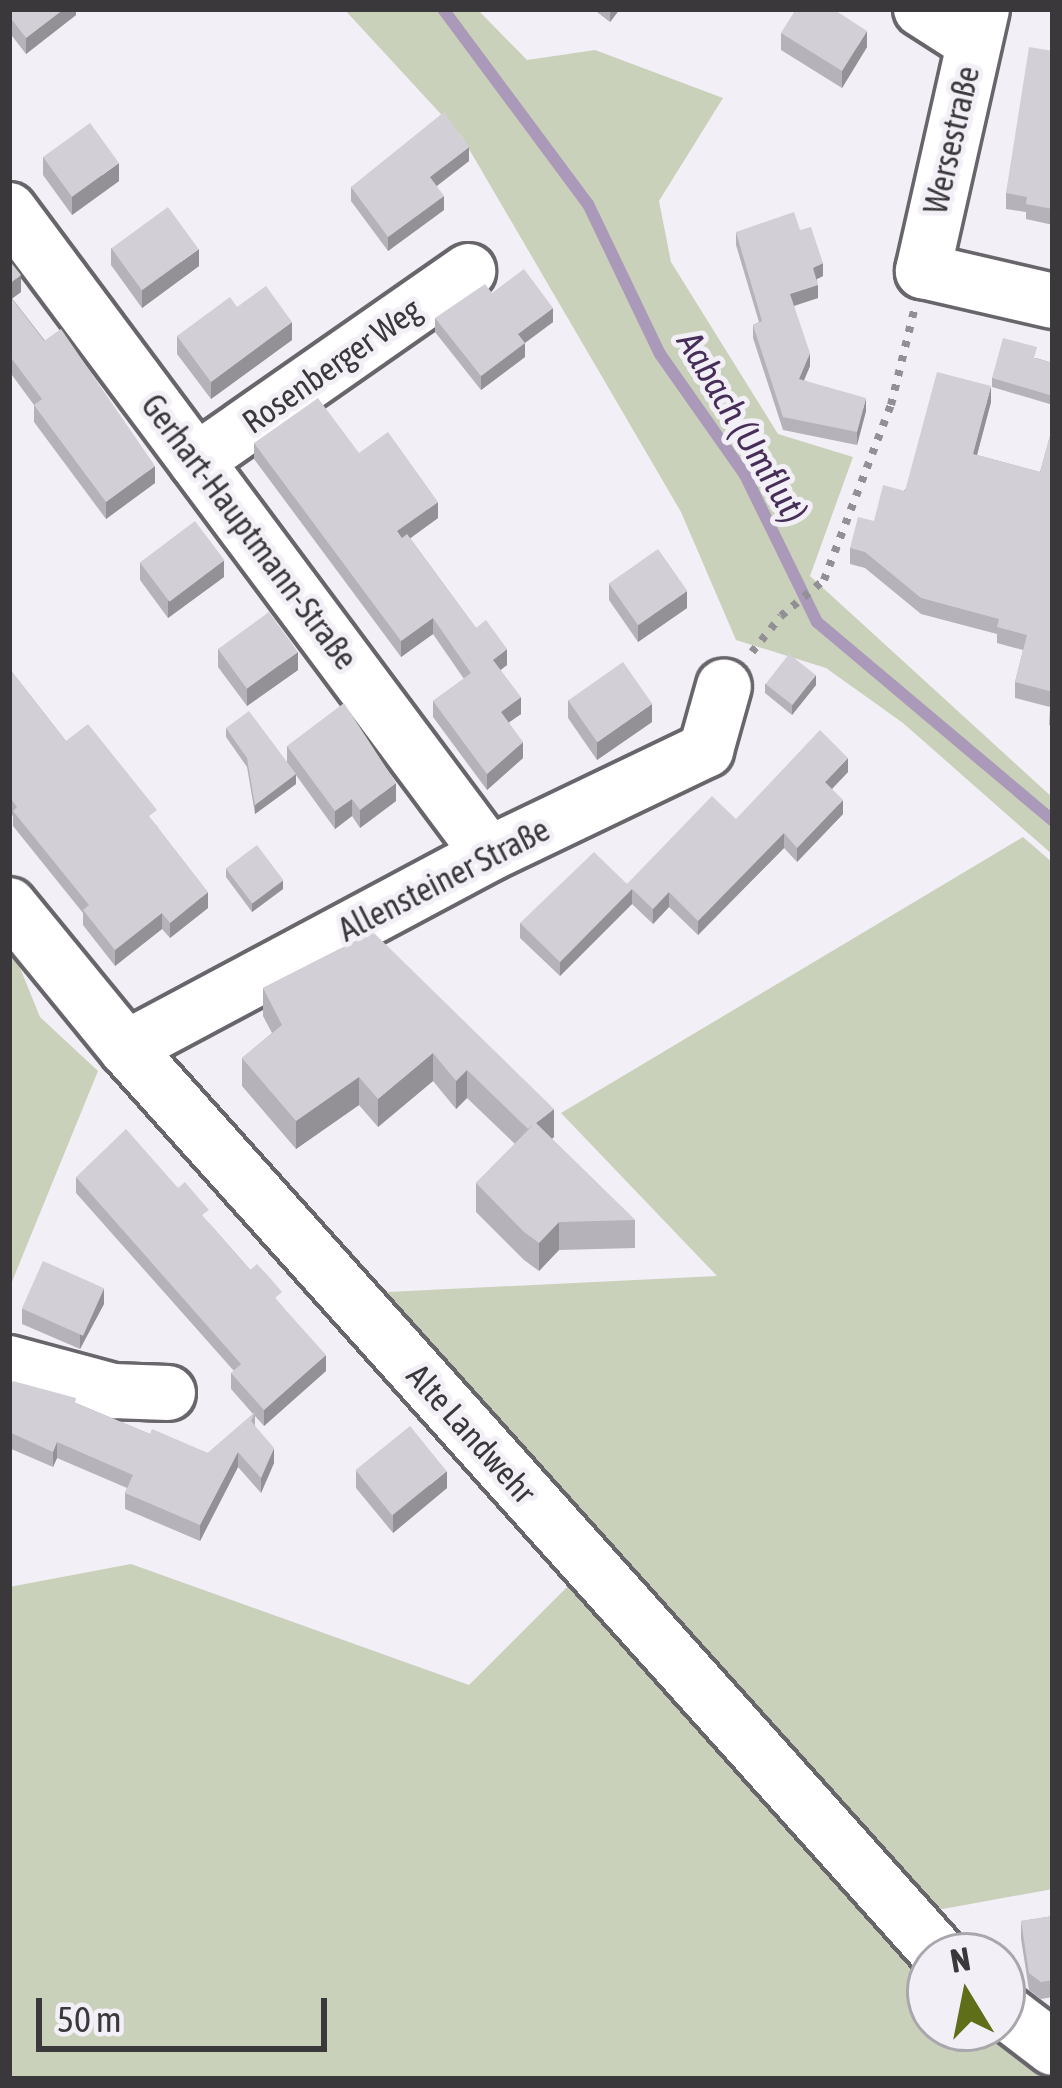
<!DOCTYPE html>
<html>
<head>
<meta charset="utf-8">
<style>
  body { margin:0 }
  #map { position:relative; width:1062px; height:2088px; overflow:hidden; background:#f3eff7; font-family:"Asap Condensed",sans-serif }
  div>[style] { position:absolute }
  .green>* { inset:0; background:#cad1ba }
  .stream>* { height:12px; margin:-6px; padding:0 6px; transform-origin:6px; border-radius:6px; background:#aa99b8 }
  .path>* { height:8px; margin-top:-4px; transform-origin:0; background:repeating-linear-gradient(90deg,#939095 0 6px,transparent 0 15px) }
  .roads { filter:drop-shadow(3px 0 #68656b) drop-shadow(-3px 0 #68656b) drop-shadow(0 3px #68656b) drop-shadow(0 -3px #68656b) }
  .minor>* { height:54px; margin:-27px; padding:0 27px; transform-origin:27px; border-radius:27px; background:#fff }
  .wall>* { inset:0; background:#b5b2b9 }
  .shaded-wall>* { inset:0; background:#949196 }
  .building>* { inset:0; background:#d3cfd7; transform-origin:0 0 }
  span { translate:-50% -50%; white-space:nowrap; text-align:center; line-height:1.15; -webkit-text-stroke:10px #f3eff7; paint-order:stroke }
  .street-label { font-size:33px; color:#3a383b }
  .water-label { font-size:36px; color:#472e59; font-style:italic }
  .frame { position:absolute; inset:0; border:12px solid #3a383b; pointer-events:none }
  .north { position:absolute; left:906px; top:1932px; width:120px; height:120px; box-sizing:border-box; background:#f3eff7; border:3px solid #a9a6ac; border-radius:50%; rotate:350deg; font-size:33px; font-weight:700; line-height:48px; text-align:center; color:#3a383b }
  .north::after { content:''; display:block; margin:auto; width:42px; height:54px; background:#5e6e19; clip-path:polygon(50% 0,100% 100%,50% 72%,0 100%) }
  .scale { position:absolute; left:36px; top:1998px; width:291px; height:54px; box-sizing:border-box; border:6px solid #3a383b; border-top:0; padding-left:15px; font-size:36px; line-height:42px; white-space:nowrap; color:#3a383b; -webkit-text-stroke:9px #f3eff7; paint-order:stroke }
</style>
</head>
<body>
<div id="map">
  <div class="green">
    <div style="clip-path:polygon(344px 9px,477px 9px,527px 60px,595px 50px,723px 98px,659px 201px,671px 262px,778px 434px,853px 457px,810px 576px,1053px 798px,1053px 855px,903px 723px,826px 668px,736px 640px,681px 512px,462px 137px)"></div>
    <div style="clip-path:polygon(1023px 837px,1053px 863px,1053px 1889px,921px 1913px,367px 1293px,717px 1276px,561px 1113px)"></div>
    <div style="clip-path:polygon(9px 953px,14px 953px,40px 1017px,98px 1071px,9px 1289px)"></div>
    <div style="clip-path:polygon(131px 1564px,469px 1685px,568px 1586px,836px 1876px,862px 1913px,930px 1987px,930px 2028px,976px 2028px,1053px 2079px,9px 2079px,9px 1587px)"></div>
  </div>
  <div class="stream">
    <div style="left:443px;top:9px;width:243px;rotate:53.4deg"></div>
    <div style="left:588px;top:204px;width:166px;rotate:64.4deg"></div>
    <div style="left:660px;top:354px;width:148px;rotate:54.9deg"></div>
    <div style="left:745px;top:475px;width:164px;rotate:63.9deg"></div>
    <div style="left:817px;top:622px;width:309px;rotate:40.1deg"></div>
  </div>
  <div class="path">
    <div style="left:752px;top:652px;width:46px;rotate:-51.1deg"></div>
    <div style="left:781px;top:616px;width:56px;rotate:-39.9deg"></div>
    <div style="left:824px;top:580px;width:187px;rotate:-69.1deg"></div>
    <div style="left:891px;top:405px;width:97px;rotate:-76.3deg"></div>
  </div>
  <div class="roads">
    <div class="minor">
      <div style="left:921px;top:9px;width:63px;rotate:32.7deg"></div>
      <div style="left:982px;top:9px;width:269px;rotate:102.7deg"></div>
      <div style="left:923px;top:271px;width:133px;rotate:13deg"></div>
      <div style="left:9px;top:210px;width:803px;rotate:53.3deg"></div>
      <div style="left:196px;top:461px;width:332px;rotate:-34.9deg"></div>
      <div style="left:9px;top:905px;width:185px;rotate:50.7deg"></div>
      <div style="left:126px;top:1048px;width:1220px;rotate:48.09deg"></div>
      <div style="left:126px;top:1048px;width:412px;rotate:-28.1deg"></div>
      <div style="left:489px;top:854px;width:241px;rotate:-25.6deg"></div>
      <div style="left:706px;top:750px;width:66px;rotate:-74.3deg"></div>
      <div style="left:9px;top:1363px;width:108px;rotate:15.1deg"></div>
      <div style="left:113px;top:1391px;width:55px;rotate:2.1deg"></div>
      <div style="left:1002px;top:2009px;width:64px;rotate:37.4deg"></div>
    </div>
  </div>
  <div class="wall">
    <div style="clip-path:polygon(9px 9px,76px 9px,76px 15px,26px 54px,9px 32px)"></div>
    <div style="clip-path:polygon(593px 9px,620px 9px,610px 22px)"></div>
    <div style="clip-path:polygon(781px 33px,867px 47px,842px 88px,781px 50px)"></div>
    <div style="clip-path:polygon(1053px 51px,1053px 225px,1026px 219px,1026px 212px,1006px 209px,1006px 193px)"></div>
    <div style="clip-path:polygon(43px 157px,119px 181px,72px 215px,43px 175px)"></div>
    <div style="clip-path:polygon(469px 161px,437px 186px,444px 210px,388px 251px,351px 201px,351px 187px)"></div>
    <div style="clip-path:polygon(800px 230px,823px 276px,817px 279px,818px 298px,794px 306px,810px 366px,804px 380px,866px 411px,857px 445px,783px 430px,753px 338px,753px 325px,759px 322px,736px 245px,736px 232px)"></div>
    <div style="clip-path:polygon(111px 248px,199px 266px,142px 308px,111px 265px)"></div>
    <div style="clip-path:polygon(9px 260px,21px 292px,12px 298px,155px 483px,106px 519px,34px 422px,34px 405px,9px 371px)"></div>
    <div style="clip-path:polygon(237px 307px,292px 340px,211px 399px,177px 354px,177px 336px)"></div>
    <div style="clip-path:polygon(435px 318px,553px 322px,525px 343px,525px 357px,481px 390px,435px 332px)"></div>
    <div style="clip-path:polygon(1036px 358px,1053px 363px,1053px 405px,992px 387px,992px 378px)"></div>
    <div style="clip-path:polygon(991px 402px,977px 455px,1040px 472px,1053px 425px,1053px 726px,1049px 725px,1050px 707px,1015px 698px,1015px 682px,1023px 650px,997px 643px,997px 634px,921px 614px,865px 568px,850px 564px,850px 548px,874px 521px)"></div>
    <div style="clip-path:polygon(254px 443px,359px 453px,438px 518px,410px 538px,476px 628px,507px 665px,500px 670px,521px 714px,509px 722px,523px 758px,487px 790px,433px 717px,433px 701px,464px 679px,433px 634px,401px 657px,254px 459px)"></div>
    <div style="clip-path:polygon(140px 562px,224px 577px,168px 618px,140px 580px)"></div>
    <div style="clip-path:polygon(609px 583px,687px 608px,638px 642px,609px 600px)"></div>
    <div style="clip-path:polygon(218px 649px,298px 670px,247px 706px,218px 667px)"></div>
    <div style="clip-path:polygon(9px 668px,66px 741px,157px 826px,208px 908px,170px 938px,162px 929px,115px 966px,83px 925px,83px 913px,13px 826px,13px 816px,9px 812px)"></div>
    <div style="clip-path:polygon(765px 684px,816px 685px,792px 715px,765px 693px)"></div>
    <div style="clip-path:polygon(568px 700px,652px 722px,597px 760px,568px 718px)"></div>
    <div style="clip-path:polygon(226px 728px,287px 762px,287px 746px,396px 801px,360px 828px,352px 816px,335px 829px,296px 775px,296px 784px,255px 814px,247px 767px,226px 737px)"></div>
    <div style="clip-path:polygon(848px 772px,832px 789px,843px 814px,797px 862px,784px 848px,698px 935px,669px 907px,653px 924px,632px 904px,560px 976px,520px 938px,520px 923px,627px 884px,736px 819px)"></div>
    <div style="clip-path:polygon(226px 868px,283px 889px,252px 912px,226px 877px)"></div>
    <div style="clip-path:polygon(373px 932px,554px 1137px,552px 1139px,635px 1220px,635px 1248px,559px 1250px,539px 1271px,524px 1260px,476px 1212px,476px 1183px,515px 1144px,467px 1098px,456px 1109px,433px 1081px,378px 1127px,359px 1105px,296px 1149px,242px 1086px,242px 1058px,272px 1033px,263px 1016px,263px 988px)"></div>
    <div style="clip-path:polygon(76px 1177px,209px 1223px,282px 1306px,326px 1371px,264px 1426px,255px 1416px,255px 1426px,274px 1463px,261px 1493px,238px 1467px,200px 1541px,125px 1509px,125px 1493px,127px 1488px,57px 1458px,53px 1467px,9px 1448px,9px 1387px,76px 1403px,150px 1434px,208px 1453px,253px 1414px,231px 1389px,231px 1373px,234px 1371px,76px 1193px)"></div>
    <div style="clip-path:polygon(104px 1304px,80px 1349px,22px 1324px,22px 1309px)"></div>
    <div style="clip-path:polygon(356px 1471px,447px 1488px,393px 1533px,356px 1488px)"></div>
    <div style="clip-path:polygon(1053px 1916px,1053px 1997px,1041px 1999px,1029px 1990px,1021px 1939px,1021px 1921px)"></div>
  </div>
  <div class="shaded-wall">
    <div style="clip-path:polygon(64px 9px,76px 9px,76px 15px,26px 54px,26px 38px)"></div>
    <div style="clip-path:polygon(613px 9px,620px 9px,610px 22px,610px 13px)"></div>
    <div style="clip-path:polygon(867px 31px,867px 47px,842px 88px,842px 71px)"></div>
    <div style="clip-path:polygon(469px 147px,469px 161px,430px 191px,430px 177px)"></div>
    <div style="clip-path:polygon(119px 163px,119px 181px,72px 215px,72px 197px)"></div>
    <div style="clip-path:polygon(444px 196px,444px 210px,388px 251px,388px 237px)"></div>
    <div style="clip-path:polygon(199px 249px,199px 266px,142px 308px,142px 290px)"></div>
    <div style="clip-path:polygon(823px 263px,823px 276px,813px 281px,813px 268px)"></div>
    <div style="clip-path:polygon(21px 275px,21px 292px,9px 301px,9px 284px)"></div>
    <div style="clip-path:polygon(818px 285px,818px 298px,790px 307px,790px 294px)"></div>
    <div style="clip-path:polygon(553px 308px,553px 322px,518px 348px,518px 334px)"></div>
    <div style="clip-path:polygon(292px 322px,292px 340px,211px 399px,211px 382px)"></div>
    <div style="clip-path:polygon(525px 343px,525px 357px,481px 390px,481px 376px)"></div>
    <div style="clip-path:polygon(810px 353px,810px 366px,799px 392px,799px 379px)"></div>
    <div style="clip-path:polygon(991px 386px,991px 402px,973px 470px,973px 454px)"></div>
    <div style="clip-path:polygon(866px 398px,866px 411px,857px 445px,857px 432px)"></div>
    <div style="clip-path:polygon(155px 466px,155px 483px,106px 519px,106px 502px)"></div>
    <div style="clip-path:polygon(438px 502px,438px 518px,397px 548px,397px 531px)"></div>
    <div style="clip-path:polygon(224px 560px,224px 577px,168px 618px,168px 600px)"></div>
    <div style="clip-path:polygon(687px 591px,687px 608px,638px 642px,638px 625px)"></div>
    <div style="clip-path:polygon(433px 618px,433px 634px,401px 657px,401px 641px)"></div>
    <div style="clip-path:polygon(507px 649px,507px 665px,493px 676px,493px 660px)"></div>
    <div style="clip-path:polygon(298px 652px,298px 670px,247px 706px,247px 688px)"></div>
    <div style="clip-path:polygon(816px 675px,816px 685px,792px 715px,792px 705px)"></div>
    <div style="clip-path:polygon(521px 697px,521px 714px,501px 728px,501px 712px)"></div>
    <div style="clip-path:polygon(652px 704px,652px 722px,597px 760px,597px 742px)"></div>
    <div style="clip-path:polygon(523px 742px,523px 758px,487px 790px,487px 774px)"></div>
    <div style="clip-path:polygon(848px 758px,848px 772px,825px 796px,825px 782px)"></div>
    <div style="clip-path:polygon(296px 774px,296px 784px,255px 814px,255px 805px)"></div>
    <div style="clip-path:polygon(396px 783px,396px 801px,360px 828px,360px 810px)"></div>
    <div style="clip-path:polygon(352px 799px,352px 816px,335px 829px,335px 811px)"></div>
    <div style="clip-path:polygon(843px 800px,843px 814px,797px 862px,797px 848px)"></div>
    <div style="clip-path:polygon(784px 833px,784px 848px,698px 935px,698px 921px)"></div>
    <div style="clip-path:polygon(283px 880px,283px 889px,252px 912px,252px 903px)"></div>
    <div style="clip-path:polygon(632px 889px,632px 904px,560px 976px,560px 962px)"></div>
    <div style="clip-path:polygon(208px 892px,208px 908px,170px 938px,170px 923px)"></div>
    <div style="clip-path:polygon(669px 892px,669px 907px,653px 924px,653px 909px)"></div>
    <div style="clip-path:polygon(162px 913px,162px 929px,115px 966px,115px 950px)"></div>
    <div style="clip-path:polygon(433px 1053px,433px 1081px,378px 1127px,378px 1099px)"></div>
    <div style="clip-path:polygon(467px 1070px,467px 1098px,456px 1109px,456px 1081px)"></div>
    <div style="clip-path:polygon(359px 1077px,359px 1105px,296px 1149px,296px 1121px)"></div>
    <div style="clip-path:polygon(554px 1109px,554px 1137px,536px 1151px,536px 1123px)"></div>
    <div style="clip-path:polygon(559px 1222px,559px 1250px,539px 1271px,539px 1243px)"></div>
    <div style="clip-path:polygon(104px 1288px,104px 1304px,80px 1349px,80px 1334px)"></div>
    <div style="clip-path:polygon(326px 1355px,326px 1371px,264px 1426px,264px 1410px)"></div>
    <div style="clip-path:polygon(57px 1442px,57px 1458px,53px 1467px,53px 1452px)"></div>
    <div style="clip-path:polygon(274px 1448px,274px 1463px,261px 1493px,261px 1478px)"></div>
    <div style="clip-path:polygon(238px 1452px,238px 1467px,200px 1541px,200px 1525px)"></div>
    <div style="clip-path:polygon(447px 1471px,447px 1488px,393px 1533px,393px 1515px)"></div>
  </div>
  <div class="building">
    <div style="clip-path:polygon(9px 9px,64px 9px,26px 38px,9px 16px)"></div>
    <div style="clip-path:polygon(796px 9px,833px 9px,867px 31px,842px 71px,781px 33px)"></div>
    <div style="clip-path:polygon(1029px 47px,1053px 51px,1053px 209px,1026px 204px,1027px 197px,1006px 193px)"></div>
    <div style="clip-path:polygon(444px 112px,469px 147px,430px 177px,444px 196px,388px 237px,351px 187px)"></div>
    <div style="left:90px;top:123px;width:49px;height:58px;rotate:54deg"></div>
    <div style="left:168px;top:207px;width:52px;height:70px;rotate:54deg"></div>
    <div style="clip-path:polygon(794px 212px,800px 230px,811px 227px,823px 263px,813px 268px,818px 285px,790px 294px,810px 353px,799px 379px,866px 398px,857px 432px,783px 417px,753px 325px,762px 321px,736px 232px)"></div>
    <div style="clip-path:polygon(9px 260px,21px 275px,9px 284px)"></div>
    <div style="clip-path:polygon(524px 269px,553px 308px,518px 334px,525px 343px,481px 376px,435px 318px,485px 284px,492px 293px)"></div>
    <div style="clip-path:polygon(266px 286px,292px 322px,211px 382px,177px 336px,230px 297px,237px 307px)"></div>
    <div style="clip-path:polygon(9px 295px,44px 341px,61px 329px,155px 466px,106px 502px,34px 405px,42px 399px,9px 355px)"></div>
    <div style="clip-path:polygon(1003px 338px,1037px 347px,1034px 358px,1053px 363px,1053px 396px,992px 378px)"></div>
    <div style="clip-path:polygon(937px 372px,991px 386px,973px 454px,1040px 472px,1053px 425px,1053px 692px,1015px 682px,1027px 635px,997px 627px,999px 619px,921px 598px,865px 552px,850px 548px,858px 517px,874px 521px,883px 485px,905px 491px)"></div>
    <div style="clip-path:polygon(318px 398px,359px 453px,388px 432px,438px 502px,397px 531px,402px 538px,407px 534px,476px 628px,486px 620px,507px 649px,493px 660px,521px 697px,501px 712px,523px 742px,487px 774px,433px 701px,471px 673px,433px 618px,401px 641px,254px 443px)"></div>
    <div style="left:195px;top:521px;width:49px;height:69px;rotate:53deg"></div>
    <div style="left:658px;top:549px;width:51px;height:60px;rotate:55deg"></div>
    <div style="left:269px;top:612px;width:49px;height:63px;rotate:54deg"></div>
    <div style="left:789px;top:654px;width:34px;height:38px;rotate:38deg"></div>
    <div style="left:623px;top:662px;width:51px;height:67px;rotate:55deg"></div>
    <div style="clip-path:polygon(9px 668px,66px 741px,88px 724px,157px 810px,149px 816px,208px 892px,170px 923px,162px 913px,115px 950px,83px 910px,89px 905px,13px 811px,17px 807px,9px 796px)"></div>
    <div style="clip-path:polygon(344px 703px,396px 783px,360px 810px,352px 799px,335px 811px,287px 746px)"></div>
    <div style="clip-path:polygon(249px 711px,296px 774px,255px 805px,247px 758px,226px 728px)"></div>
    <div style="clip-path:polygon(820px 730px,848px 758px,825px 782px,843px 800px,797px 848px,784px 833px,698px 921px,669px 892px,653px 909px,632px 889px,560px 962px,520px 923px,594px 852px,627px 884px,712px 796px,736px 819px)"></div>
    <div style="left:257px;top:845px;width:44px;height:39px;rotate:53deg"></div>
    <div style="clip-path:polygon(373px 932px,554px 1109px,536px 1123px,635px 1220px,559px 1222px,539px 1243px,524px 1232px,476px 1183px,533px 1125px,528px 1129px,467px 1070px,456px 1081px,433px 1053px,378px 1099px,359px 1077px,296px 1121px,242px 1058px,282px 1025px,263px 988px)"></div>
    <div style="clip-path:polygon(126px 1129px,178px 1188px,185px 1182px,196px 1195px,209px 1210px,202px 1215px,250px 1270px,257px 1264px,270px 1278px,282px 1292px,275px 1298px,326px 1355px,264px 1410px,231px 1373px,241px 1364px,76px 1177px)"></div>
    <div style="left:43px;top:1261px;width:67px;height:52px;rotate:24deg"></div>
    <div style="clip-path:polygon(13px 1381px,76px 1398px,75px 1403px,150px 1434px,152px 1429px,208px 1453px,255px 1412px,251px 1421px,274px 1448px,261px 1478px,238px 1452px,200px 1525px,125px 1493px,133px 1475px,57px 1442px,53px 1452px,9px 1432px,9px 1387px)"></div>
    <div style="left:410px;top:1426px;width:58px;height:70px;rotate:51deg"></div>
    <div style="clip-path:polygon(1053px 1916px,1053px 1980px,1041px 1982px,1029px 1973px,1021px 1921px)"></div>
  </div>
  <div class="street-label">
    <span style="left:952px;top:140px;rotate:-77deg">Wersestraße</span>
    <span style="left:332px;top:366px;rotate:-35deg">Rosenberger Weg</span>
    <span style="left:249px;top:532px;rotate:53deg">Gerhart-Hauptmann-Straße</span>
    <span style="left:444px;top:880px;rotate:-27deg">Allensteiner Straße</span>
    <span style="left:471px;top:1434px;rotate:48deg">Alte Landwehr</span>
  </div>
  <div class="water-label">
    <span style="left:742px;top:427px;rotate:59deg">Aabach (Umflut)</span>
  </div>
  <div class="frame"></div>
  <div class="north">N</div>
  <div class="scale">50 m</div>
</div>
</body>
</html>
